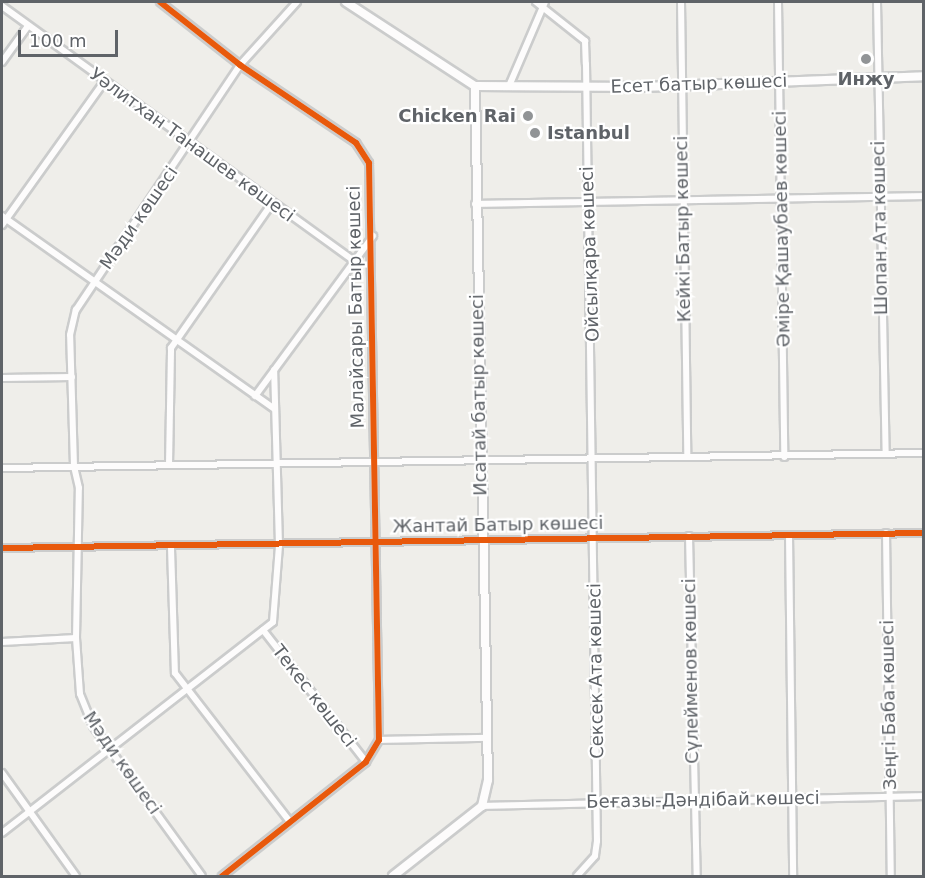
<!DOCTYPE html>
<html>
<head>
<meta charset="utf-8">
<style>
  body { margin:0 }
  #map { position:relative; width:925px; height:878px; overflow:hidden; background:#efeeea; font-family:"DejaVu Sans",sans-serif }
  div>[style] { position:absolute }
  .roads { filter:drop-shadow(2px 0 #cbcccc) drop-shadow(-2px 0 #cbcccc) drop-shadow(0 2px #cbcccc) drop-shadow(0 -2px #cbcccc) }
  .street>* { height:6px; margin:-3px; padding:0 3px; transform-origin:3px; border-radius:3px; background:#fdfcfc }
  .secondary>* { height:8px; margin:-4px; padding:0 4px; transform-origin:4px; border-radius:4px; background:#fdfcfc }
  .cycleway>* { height:6px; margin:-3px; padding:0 3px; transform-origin:3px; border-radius:3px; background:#e8590c }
  .dots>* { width:16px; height:16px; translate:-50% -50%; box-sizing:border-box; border:3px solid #fff; border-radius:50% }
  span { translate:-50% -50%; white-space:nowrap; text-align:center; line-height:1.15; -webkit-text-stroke:4.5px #fff; paint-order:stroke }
  .poi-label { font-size:18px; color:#5f6368; font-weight:700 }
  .right { translate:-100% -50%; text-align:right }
  .left { translate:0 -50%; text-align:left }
  .street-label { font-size:18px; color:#5f6368 }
  .frame { position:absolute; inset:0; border:3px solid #5f6368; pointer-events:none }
  .scale { position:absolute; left:18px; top:30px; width:100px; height:27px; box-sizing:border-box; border:3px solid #5f6368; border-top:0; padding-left:8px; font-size:18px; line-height:21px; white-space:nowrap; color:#5f6368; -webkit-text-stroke:4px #fff; paint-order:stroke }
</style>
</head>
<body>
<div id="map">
  <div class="roads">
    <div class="street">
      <div style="left:160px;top:2px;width:102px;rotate:38.2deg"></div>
      <div style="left:240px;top:65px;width:140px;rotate:33.9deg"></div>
      <div style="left:356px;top:143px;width:24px;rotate:57deg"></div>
      <div style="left:369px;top:163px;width:577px;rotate:89.01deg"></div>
      <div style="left:379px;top:740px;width:26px;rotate:121deg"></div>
      <div style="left:366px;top:762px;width:184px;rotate:141.6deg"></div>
      <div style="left:536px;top:2px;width:63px;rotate:38.5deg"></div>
      <div style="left:585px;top:41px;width:23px;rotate:88deg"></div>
      <div style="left:586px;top:64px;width:777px;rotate:89.19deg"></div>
      <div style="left:597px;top:841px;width:15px;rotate:98deg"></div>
      <div style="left:595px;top:856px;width:27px;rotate:132deg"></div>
      <div style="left:681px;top:2px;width:454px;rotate:89.2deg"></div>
      <div style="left:778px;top:2px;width:455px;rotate:89.2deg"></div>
      <div style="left:877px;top:2px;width:452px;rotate:88.9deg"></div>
      <div style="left:2px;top:6px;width:435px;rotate:35.9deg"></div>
      <div style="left:2px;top:62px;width:44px;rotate:-54.2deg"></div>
      <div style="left:509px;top:86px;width:91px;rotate:-66.8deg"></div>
      <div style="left:475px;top:204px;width:449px;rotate:-1deg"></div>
      <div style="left:2px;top:216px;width:334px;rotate:35.3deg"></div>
      <div style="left:2px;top:225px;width:176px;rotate:-54.5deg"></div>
      <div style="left:2px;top:378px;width:70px;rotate:-0.8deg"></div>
      <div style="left:255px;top:396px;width:199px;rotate:-53.6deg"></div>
      <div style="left:169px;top:465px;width:117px;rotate:-89deg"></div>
      <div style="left:171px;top:348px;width:177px;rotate:-55.1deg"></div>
      <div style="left:2px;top:468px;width:922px;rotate:-0.93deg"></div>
      <div style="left:886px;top:533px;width:343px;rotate:89.2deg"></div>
      <div style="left:789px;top:535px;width:341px;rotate:89.3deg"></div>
      <div style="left:689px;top:536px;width:340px;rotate:88.7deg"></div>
      <div style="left:2px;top:548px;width:922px;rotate:-0.93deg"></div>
      <div style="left:171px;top:548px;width:125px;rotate:88.2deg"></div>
      <div style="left:175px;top:673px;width:188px;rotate:52.3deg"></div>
      <div style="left:263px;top:630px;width:167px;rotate:52deg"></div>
      <div style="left:76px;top:638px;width:150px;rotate:-88.9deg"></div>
      <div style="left:79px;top:488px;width:23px;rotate:-103deg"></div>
      <div style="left:74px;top:466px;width:131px;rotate:-91.7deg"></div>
      <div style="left:70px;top:335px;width:26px;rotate:-77deg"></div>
      <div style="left:76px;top:310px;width:295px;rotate:-56.2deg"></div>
      <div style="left:240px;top:65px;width:85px;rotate:-47.9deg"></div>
      <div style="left:2px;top:642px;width:74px;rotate:-3.1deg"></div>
      <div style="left:76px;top:638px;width:56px;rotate:85.9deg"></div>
      <div style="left:80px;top:694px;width:35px;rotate:68deg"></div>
      <div style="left:93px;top:726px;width:185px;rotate:54deg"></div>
      <div style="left:379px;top:740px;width:108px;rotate:-1.1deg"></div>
      <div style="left:2px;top:773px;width:127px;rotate:54.3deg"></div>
      <div style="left:482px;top:806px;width:442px;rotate:-1.3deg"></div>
      <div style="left:2px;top:833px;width:343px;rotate:-37.9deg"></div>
      <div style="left:273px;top:622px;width:77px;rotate:-85.5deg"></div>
      <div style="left:279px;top:545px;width:175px;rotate:-91.6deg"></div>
    </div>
    <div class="secondary">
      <div style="left:346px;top:2px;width:154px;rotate:33.1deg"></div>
      <div style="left:475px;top:86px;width:168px;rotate:0.3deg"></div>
      <div style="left:643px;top:87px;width:281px;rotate:-2.2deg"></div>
      <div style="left:393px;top:876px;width:113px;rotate:-38.2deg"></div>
      <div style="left:482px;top:806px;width:27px;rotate:-77deg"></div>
      <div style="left:488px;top:780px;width:694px;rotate:-91.07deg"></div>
    </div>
  </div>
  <div class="cycleway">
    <div style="left:160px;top:2px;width:102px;rotate:38.2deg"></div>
    <div style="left:240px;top:65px;width:140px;rotate:33.9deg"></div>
    <div style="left:356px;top:143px;width:24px;rotate:57deg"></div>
    <div style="left:369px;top:163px;width:577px;rotate:89.01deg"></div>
    <div style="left:379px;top:740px;width:26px;rotate:121deg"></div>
    <div style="left:366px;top:762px;width:184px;rotate:141.6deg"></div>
    <div style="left:2px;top:548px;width:922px;rotate:-0.93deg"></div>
  </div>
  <div class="dots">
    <div style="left:866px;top:59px;background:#919496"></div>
    <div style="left:528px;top:116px;background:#919496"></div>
    <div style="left:535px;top:133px;background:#919496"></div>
  </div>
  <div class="poi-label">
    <span style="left:866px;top:79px">Инжу</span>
    <span class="right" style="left:516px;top:116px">Chicken Rai</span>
    <span class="left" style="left:547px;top:133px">Istanbul</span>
  </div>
  <div class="street-label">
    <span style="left:699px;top:84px;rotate:-2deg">Есет батыр көшесі</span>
    <span style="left:192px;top:145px;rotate:36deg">Уәлитхан Танашев көшесі</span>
    <span style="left:139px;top:218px;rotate:-55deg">Мәди көшесі</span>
    <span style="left:880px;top:228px;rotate:-91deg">Шопан Ата көшесі</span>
    <span style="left:683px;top:229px;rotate:-91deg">Кейкі Батыр көшесі</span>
    <span style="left:782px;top:229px;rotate:-91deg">Әміре Қашаубаев көшесі</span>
    <span style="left:590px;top:254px;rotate:-92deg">Ойсылқара көшесі</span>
    <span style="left:356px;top:307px;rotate:-91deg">Малайсары Батыр көшесі</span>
    <span style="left:479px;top:395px;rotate:-91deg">Исатай батыр көшесі</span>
    <span style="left:498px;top:525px;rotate:-1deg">Жантай Батыр көшесі</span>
    <span style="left:596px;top:671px;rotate:-91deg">Сексек Ата көшесі</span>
    <span style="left:691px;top:671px;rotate:-91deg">Сүлейменов көшесі</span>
    <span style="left:314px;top:696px;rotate:52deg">Текес көшесі</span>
    <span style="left:889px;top:705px;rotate:-91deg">Зеңгі Баба көшесі</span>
    <span style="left:122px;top:763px;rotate:55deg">Мәди көшесі</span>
    <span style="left:703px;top:800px;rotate:-1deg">Беғазы-Дәндібай көшесі</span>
  </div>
  <div class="frame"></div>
  <div class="scale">100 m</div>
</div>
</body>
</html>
